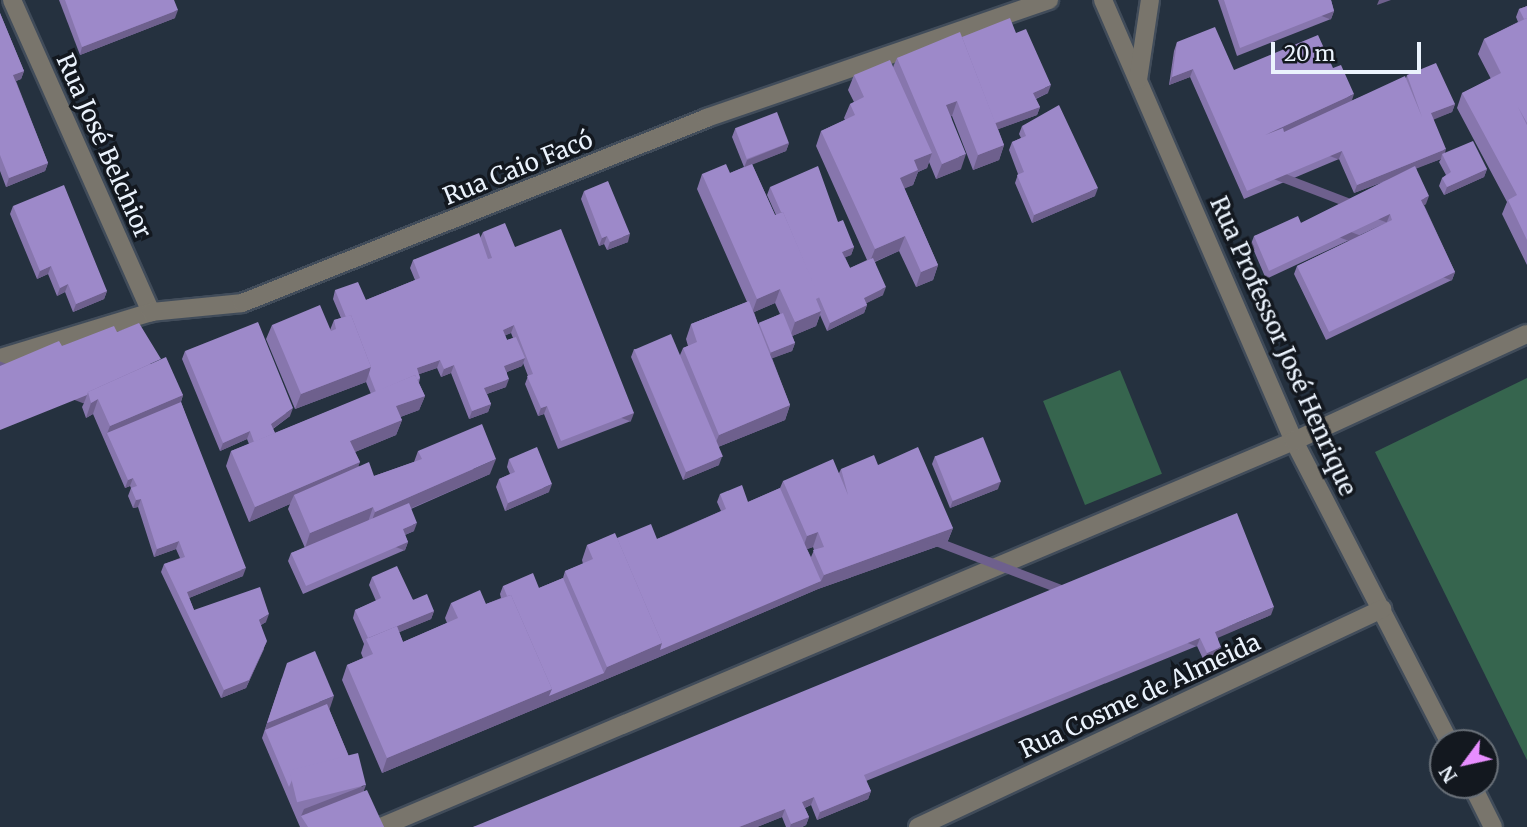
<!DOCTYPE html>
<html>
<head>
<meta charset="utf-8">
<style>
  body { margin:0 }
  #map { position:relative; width:1527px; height:827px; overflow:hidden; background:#25313f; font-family:Merriweather,serif }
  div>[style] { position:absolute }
  .green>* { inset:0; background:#36654e; transform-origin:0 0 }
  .roads { filter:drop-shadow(2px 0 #414c5a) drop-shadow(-2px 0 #414c5a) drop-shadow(0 2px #414c5a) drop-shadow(0 -2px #414c5a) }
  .minor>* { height:18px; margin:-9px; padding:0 9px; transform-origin:9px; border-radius:9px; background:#79756c }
  .wall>* { inset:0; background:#8776ad }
  .shaded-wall>* { inset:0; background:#6e608d; transform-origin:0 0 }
  .building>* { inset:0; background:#9d89c9; transform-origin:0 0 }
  span { translate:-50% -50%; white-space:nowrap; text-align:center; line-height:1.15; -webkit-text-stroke:7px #13181f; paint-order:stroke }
  .street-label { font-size:24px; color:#ebf3fd }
  .north { position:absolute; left:1429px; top:729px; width:70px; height:70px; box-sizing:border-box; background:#13181f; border:2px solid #697078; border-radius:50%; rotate:237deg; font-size:19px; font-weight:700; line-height:28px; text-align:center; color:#ebf3fd }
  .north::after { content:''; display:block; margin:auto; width:24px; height:32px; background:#e88eff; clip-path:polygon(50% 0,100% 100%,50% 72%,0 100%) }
  .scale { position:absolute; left:1271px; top:42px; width:150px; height:32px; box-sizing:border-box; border:4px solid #ebf3fd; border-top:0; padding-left:9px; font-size:21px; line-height:24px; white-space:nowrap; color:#ebf3fd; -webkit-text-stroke:5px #13181f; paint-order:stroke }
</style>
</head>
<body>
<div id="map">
  <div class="green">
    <div style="left:1120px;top:370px;width:112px;height:83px;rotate:68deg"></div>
    <div style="clip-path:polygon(1527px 378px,1527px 760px,1375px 452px)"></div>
  </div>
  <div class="roads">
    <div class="minor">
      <div style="left:12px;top:0;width:342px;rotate:66deg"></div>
      <div style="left:1103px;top:0;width:481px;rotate:66.6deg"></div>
      <div style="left:1294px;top:441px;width:340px;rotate:62.7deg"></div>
      <div style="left:1138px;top:80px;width:81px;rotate:-81.5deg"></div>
      <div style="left:0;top:358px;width:158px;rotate:-16.9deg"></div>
      <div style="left:151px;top:312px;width:91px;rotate:-5.6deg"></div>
      <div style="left:242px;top:303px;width:500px;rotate:-21.7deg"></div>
      <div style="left:706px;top:118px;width:363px;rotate:-19deg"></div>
      <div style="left:1472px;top:785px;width:47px;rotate:63.4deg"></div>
      <div style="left:381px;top:827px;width:991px;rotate:-22.92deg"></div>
      <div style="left:1294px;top:441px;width:256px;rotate:-24.7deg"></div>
      <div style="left:918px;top:827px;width:513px;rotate:-25.17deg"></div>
    </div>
  </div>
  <div class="wall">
    <div style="clip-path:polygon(59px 0,174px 0,175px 18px,80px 55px)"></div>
    <div style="clip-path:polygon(1218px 0,1331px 0,1334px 11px,1331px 19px,1237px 56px)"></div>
    <div style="clip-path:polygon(1527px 6px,1527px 265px,1502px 214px,1507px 202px,1457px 108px,1462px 93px,1491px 79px,1478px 54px,1484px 39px,1518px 22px,1516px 17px,1519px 9px)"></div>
    <div style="clip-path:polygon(0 13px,24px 71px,21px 79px,16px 81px,48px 163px,45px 171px,6px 187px,0 171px)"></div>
    <div style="clip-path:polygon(evenodd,1016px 33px,1048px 93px,1036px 99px,1040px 107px,1037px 115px,998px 129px,1004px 145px,999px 160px,973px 170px,952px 116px,951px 116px,961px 169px,936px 179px,929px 162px,927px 168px,918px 172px,913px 185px,904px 188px,938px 265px,933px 280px,916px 287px,899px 251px,875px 262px,883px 295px,866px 303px,867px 305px,864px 313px,827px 331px,820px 315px,816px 326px,792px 336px,795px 343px,792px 351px,772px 358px,790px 405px,785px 420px,718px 447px,719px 465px,683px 480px,631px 357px,634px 349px,680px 355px,683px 348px,688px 346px,686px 339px,691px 324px,747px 302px,697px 189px,702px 174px,730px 173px,744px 167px,732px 137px,735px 129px,789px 143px,786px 151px,752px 164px,775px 215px,776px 215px,767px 195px,770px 187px,838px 222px,854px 247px,851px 255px,845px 257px,850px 268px,867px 260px,816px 146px,821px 131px,845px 120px,844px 118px,850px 104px,854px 102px,848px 90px,854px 75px,893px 67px,897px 58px,962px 37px,1016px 33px,775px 303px,780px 314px,758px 324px,754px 312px,775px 303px)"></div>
    <div style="clip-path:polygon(1177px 42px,1234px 70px,1333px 68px,1351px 101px,1406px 78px,1407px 75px,1455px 104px,1452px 112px,1433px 119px,1445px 153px,1487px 169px,1484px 177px,1444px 195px,1439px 186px,1442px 178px,1446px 175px,1439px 162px,1441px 159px,1416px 168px,1426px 204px,1424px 205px,1455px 272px,1452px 280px,1326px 340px,1294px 274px,1297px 266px,1386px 223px,1266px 279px,1251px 244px,1254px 236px,1301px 223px,1383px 182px,1354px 193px,1339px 159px,1244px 199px,1190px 77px,1169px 85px,1174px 51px)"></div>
    <div style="clip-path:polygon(1022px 126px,1095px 196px,1032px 223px,1015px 183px,1018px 174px,1009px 150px,1012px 142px,1021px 138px,1019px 134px)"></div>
    <div style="clip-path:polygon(584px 191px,628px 242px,607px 250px,604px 244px,599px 246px,581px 199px)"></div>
    <div style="clip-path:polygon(13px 206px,107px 291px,104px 299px,73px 312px,65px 292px,57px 296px,48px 274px,37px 279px,10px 214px)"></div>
    <div style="clip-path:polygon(evenodd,483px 232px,515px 247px,631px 421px,558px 449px,544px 414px,538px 416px,525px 384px,528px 376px,523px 363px,522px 366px,507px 372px,506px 387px,487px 394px,491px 404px,488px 412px,469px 419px,451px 373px,441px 377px,437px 368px,419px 374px,420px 378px,419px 383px,425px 396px,419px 410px,400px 417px,402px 420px,396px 435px,355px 452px,360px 462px,358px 466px,374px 476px,414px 462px,418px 451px,490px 474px,411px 509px,414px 531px,405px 535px,408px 542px,405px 550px,303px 594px,288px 561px,291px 553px,305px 548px,288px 509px,290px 504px,249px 522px,226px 466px,231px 451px,249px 444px,247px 439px,220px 451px,182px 359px,185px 351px,290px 416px,273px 429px,275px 433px,371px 394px,366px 382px,295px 409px,266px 339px,272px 325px,330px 330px,334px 320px,341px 318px,333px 299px,335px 290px,366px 300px,415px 280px,410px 268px,413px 260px,480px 238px,483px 232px,511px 333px,513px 338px,507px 340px,505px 335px,511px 333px)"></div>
    <div style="clip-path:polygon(117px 332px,183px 395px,181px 402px,243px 576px,189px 598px,194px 610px,266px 622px,261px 625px,264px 649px,246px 688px,221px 698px,161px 572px,164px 564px,180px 558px,176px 549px,154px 557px,138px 507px,133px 508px,128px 496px,131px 488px,130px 486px,125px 488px,93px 414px,86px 418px,82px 407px,84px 403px,62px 346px)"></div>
    <div style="clip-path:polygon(935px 456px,998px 489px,950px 508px,932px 464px)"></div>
    <div style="clip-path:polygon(509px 459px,549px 492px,505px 511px,496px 487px,499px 479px,510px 474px,507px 467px)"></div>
    <div style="clip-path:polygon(evenodd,878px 465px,953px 528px,947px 543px,818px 589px,657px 658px,382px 773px,342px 680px,347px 665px,363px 658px,361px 653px,364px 644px,353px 618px,355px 610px,376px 601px,369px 585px,372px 577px,434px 611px,431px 619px,399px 632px,403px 642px,447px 623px,445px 618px,451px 603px,486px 604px,501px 598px,500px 594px,503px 586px,539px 588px,563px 578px,565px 571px,583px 564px,582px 560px,587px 545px,617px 538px,657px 539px,721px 511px,717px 502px,720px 494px,748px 502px,780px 488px,783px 481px,839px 473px,841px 469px,878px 465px,813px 547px,814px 550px,811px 557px,807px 549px,813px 547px)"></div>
    <div style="clip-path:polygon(1271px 615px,1218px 637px,1218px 655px,1204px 661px,1197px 646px,866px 781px,871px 791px,868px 799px,817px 820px,811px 805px,805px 808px,809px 817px,806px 825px,802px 827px,786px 827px,782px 817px,757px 827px,473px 827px)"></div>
    <div style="clip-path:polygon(282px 678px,329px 709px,364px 792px,384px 827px,300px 827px,262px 738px)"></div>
  </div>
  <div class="shaded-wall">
    <div style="clip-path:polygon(1379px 0,1391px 0,1377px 5px)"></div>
    <div style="clip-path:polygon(178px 10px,175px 18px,80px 55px,82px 47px)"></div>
    <div style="left:1334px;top:11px;width:9px;height:101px;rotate:111deg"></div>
    <div style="clip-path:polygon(1193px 69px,1190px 77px,1169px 85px,1172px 77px)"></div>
    <div style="clip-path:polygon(24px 71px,21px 79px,11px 83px,13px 75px)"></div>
    <div style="clip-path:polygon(1051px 85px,1048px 93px,1030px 101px,1033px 93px)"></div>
    <div style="clip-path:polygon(1354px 94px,1351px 103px,1262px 143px,1265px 135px)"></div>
    <div style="clip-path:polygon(957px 101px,952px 116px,941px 120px,946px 105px)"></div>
    <div style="clip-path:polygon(1455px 104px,1452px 112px,1428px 122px,1431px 113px)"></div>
    <div style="clip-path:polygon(1040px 107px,1037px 115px,988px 133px,991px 125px)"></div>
    <div style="clip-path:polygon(789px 143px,786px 151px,744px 168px,747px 160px)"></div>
    <div style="clip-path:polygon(1004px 145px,999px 160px,973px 170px,978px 155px)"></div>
    <div style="clip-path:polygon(1446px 149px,1444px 157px,1442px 154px,1441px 159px,1354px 193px,1357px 185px)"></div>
    <div style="left:1342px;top:151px;width:9px;height:103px;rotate:111deg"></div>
    <div style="clip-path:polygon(932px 153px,927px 168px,918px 172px,913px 185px,894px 193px,900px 178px,914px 160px)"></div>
    <div style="clip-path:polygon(966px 154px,961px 169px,936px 179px,942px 164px)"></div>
    <div style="clip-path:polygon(48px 163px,45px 171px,6px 187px,9px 178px)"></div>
    <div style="clip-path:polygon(1487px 169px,1484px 177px,1444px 195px,1447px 187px)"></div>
    <div style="clip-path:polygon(1098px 188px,1095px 196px,1032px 223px,1034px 215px)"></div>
    <div style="clip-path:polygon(1429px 196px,1426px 204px,1418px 208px,1421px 200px)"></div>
    <div style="left:1390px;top:214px;width:9px;height:134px;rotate:111deg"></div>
    <div style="clip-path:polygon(630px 234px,628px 242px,607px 250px,610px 242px)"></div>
    <div style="clip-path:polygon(607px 236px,604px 244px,599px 246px,602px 238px)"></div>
    <div style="clip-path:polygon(905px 236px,899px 251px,869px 264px,875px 249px)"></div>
    <div style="clip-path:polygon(854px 247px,851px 255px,839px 260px,842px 252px)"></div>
    <div style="clip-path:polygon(938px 265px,933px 280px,916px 287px,921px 272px)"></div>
    <div style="clip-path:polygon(51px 266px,48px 274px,37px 279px,40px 271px)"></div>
    <div style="left:1455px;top:272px;width:9px;height:140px;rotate:111deg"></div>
    <div style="clip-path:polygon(68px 284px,65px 292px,57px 296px,60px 288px)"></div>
    <div style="clip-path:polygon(886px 287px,883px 295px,861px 306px,864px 298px)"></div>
    <div style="clip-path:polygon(780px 289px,775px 303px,752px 313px,757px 299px)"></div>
    <div style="clip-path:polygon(107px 291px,104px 299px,73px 312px,76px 304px)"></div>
    <div style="clip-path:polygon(867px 305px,864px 313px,827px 331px,830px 323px)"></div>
    <div style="clip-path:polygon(821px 311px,816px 326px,790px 337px,795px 322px)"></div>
    <div style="clip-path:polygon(514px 325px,511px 333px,500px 338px,503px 330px)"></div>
    <div style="clip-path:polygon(795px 343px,792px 351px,768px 360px,771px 352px)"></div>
    <div style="clip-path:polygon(525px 358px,522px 366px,501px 374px,504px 366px)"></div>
    <div style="clip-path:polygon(440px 360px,437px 368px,414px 376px,417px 368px)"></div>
    <div style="clip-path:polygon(454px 365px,451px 373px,441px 377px,444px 369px)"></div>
    <div style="clip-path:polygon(371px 367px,366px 382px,295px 409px,301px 394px)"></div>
    <div style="clip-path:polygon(509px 379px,506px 387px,481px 396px,484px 388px)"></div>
    <div style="left:87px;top:395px;width:9px;height:94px;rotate:111deg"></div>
    <div style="clip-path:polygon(183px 395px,178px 410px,107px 433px,104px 441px,110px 426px)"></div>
    <div style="clip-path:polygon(425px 396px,419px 410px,390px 421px,396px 406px)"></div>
    <div style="clip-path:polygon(98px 399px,93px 414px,86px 418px,91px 403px)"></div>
    <div style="clip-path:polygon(491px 404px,488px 412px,469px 419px,472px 411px)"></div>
    <div style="clip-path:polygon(790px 405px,785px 420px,713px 449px,719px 435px)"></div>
    <div style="clip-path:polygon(547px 406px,544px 414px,538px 416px,541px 408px)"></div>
    <div style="clip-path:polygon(293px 408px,290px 416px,268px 432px,271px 424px)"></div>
    <div style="left:634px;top:413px;width:9px;height:78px;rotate:111deg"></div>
    <div style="clip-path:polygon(402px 420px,396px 435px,345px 456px,350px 441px)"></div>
    <div style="clip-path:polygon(250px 431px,247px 439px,220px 451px,223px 443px)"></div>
    <div style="clip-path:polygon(722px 457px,719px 465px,683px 480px,686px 472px)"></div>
    <div style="clip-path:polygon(496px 459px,490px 474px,370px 526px,375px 512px)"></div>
    <div style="clip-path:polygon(360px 462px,354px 476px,294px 495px,290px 504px,249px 522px,255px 507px)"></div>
    <div style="clip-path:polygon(133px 478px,130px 486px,125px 488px,128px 480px)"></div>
    <div style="clip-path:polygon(1001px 481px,998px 489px,950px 508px,953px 500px)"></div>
    <div style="clip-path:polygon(552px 484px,549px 492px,505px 511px,508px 503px)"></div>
    <div style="clip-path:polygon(141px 499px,138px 507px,133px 508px,136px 500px)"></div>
    <div style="clip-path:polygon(373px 507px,368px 522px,305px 548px,310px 533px)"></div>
    <div style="clip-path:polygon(417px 523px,414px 531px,400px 537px,403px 529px)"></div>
    <div style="clip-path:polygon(953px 528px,947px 543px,818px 589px,657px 658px,382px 773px,387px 758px,552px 689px,604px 673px,607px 667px,662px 643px,821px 581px,824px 575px)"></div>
    <div style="clip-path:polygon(818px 532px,813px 547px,802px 551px,807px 536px)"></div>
    <div style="clip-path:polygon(179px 541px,176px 549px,154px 557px,157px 549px)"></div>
    <div style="left:408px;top:542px;width:9px;height:111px;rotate:111deg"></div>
    <div style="clip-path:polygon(246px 568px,243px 576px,184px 600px,187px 592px)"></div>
    <div style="clip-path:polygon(1274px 607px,1271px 615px,1213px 640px,1215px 632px)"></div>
    <div style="clip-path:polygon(434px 611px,431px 619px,369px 645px,368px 638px)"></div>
    <div style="clip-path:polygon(269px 614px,266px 622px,256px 628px,259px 620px)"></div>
    <div style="left:1200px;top:638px;width:9px;height:363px;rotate:111deg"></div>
    <div style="clip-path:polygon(267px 641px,246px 688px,221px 698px,224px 690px)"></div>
    <div style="clip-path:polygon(1221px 647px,1218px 655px,1204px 661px,1207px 653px)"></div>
    <div style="clip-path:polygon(334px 696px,329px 711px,265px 730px,267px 723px)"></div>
    <div style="clip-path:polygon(366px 785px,361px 799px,301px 816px,304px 809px)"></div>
    <div style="clip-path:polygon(871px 791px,868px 799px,817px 820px,820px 812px)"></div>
    <div style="clip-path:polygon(814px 797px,811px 805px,799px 810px,802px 802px)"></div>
    <div style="clip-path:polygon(785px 809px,782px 817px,757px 827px,739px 827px)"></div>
    <div style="clip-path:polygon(809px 817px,806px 825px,802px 827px,790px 827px,791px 824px)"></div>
  </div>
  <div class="building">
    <div style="clip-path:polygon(65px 0,174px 0,178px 10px,82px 47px)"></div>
    <div style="clip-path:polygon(1224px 0,1331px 0,1334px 11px,1240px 48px)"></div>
    <div style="clip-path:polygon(1527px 6px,1527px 18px,1524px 19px,1519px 9px)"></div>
    <div style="clip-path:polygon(0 13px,24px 71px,13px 75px,48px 163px,9px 178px,0 155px)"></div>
    <div style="clip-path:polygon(1010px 18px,1016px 33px,1026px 29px,1051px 85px,1033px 93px,1040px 107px,995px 123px,962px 37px)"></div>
    <div style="clip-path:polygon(1527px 18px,1527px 123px,1518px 107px,1527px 125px,1527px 240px,1508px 200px,1517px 195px,1462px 93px,1501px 73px,1484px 39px)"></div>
    <div style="clip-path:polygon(1215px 27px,1234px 70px,1318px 35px,1333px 68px,1341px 65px,1354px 94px,1265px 135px,1283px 128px,1284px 132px,1405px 76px,1422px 117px,1407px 75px,1436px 63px,1455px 104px,1431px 113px,1446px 149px,1357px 185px,1342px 151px,1247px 191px,1193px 69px,1172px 77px,1177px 42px)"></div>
    <div style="clip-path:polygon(960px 32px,1004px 145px,978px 155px,957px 101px,946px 105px,966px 154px,942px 164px,897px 58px)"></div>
    <div style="clip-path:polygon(890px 60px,932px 153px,914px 160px,918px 170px,900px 178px,938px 265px,921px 272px,905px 236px,875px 249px,821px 131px,855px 115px,850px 104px,864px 97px,854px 75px)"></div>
    <div style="clip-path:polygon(1059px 105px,1098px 188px,1034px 215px,1017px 175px,1024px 172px,1012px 142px,1026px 136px,1022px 126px)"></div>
    <div style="left:777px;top:112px;width:33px;height:45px;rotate:69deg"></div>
    <div style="clip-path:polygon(1473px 141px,1487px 169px,1447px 187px,1442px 178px,1451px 172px,1442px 154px)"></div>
    <div style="clip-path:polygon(726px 164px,730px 173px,752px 164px,775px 215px,783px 212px,820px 297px,816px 299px,821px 311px,795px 322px,780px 289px,757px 299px,702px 174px)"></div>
    <div style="clip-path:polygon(818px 166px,838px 222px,843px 220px,854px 247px,842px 252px,850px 268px,873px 258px,886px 287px,864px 298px,867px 305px,830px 323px,783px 212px,781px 212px,770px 187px)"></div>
    <div style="clip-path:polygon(1415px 166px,1429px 196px,1421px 200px,1455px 272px,1329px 332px,1297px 266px,1392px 220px,1390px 214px,1269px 271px,1254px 236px,1298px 216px,1301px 223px)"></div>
    <div style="clip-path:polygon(608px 181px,630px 234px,610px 242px,607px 236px,602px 238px,584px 191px)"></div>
    <div style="clip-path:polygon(64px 185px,107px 291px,76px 304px,68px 284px,60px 288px,51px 266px,40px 271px,13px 206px)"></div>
    <div style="clip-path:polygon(505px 223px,515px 247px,561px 229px,634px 413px,561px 441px,547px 406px,541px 408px,527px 376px,533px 374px,514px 325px,503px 330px,507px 340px,516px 337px,525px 358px,504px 366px,509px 379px,484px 388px,491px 404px,472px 411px,454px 365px,444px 369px,440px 360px,417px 368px,420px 378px,417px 380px,415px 375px,376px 392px,369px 374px,371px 367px,351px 315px,346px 317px,335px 290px,358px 282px,366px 300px,420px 278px,413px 260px,479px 233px,488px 259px,492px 258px,483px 232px)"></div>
    <div style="clip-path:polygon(749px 301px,790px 405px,719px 435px,683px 348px,697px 342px,691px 324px)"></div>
    <div style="clip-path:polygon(320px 305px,331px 331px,336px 329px,334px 320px,351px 315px,371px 367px,301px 394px,272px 325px)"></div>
    <div style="left:783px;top:313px;width:32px;height:26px;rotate:68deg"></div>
    <div style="clip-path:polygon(258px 322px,293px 408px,271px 424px,275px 433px,254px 442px,250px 431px,223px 443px,185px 351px)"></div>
    <div style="clip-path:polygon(139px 323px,161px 359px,88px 392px,87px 395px,0 430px,0 366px,59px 341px,62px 346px,114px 326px,117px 332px)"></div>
    <div style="left:671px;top:334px;width:133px;height:40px;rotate:67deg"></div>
    <div style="clip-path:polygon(166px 357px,183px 395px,110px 426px,98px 399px,91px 403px,88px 392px)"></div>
    <div style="clip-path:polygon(415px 375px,425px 396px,396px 406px,402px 420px,350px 441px,360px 462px,255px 507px,231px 451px)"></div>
    <div style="clip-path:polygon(181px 402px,246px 568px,187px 592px,194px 610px,260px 587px,269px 614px,259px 620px,267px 641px,249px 680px,224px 690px,164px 564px,185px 557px,179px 541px,157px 549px,141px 499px,136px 500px,131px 488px,137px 486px,133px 478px,128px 480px,107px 433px)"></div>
    <div style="clip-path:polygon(482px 424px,496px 459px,375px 512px,373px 507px,310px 533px,294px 495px,369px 462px,374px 476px,422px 459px,418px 451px)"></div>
    <div style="left:983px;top:437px;width:48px;height:52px;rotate:68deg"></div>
    <div style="clip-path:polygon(537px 447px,552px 484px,508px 503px,499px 479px,515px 472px,509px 459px)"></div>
    <div style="clip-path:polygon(918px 447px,953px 528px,824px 575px,813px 550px,824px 547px,818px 532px,807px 536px,783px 481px,833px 459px,848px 495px,841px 469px,874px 455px,878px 465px)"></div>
    <div style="clip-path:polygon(742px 485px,748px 502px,780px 488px,821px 581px,660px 650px,662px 643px,617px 538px,651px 524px,657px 539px,672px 533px,726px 509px,720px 494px)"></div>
    <div style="clip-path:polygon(409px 503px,417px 523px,403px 529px,408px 542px,306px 586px,291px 553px)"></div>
    <div style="clip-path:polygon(1237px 513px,1274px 607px,1215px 632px,1221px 647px,1207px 653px,1200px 638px,864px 775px,871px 791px,820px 812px,814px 797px,802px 802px,809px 817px,791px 824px,785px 809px,739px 827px,473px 827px)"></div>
    <div style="clip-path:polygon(615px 533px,662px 643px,607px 667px,565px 571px,593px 559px,587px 545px)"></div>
    <div style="clip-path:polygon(397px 566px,413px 600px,427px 594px,434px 611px,368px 638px,355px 610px,381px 598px,372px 577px)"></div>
    <div style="clip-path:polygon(533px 573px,539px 588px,563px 578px,604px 673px,549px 696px,552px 689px,511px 595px,507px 596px,503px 586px)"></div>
    <div style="clip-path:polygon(480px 590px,486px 604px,511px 595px,552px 689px,387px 758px,347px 665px,373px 654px,366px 639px,397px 626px,403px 642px,458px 618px,451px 603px)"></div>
    <div style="clip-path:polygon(315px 651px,334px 696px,267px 723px,287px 663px)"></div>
    <div style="clip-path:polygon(327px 704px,349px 757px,292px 780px,289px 787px,265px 730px)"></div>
    <div style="left:358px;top:753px;width:33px;height:71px;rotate:76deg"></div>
    <div style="clip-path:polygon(367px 790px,384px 827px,308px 827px,301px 816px)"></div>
  </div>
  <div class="street-label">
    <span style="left:104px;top:146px;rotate:66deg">Rua José Belchior</span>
    <span style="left:518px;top:168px;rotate:-22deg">Rua Caio Facó</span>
    <span style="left:1283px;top:346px;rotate:66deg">Rua Professor José Henrique</span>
    <span style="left:1140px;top:696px;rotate:-25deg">Rua Cosme de Almeida</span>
  </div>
  <div class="north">N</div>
  <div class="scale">20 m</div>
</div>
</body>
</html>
